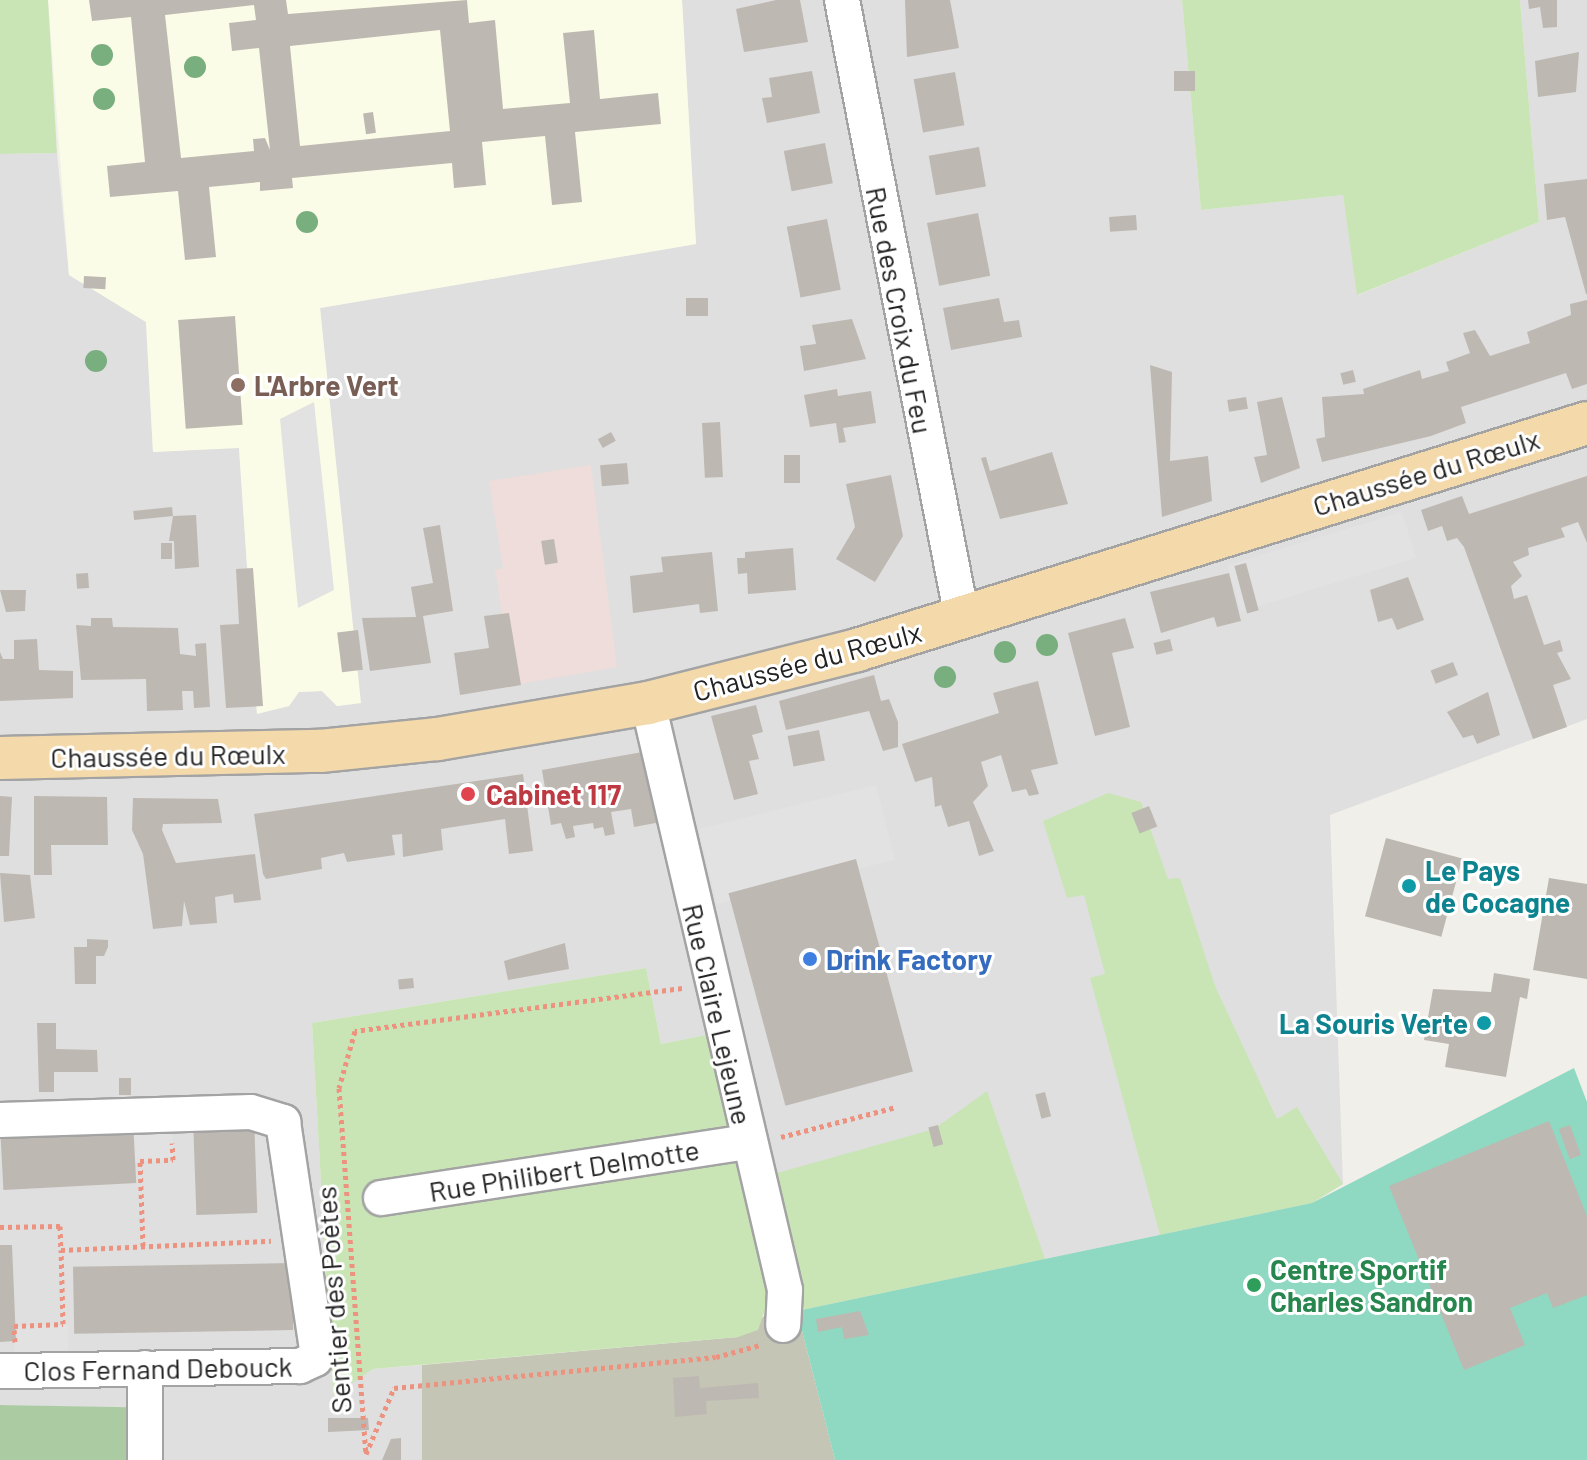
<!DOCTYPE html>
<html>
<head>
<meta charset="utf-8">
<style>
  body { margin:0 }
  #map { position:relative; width:1587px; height:1460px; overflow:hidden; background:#f1efe9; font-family:Barlow,sans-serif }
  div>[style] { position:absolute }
  .residential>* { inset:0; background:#dfdfdf }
  .commercial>* { inset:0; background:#efdddb }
  .education>* { inset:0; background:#fbfce7 }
  .construction>* { inset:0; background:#c4c5b5 }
  .grass>* { inset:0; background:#c9e5b5 }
  .forest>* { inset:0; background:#abcca2; transform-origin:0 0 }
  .pitch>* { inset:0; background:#8fd8c1 }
  .parking>* { inset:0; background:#e2e2e2; transform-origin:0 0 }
  .building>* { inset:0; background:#beb8b2; transform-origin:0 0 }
  .path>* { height:5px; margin-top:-2.5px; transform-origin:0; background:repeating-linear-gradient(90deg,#ed927e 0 4px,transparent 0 8px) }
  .roads { filter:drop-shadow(2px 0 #a3a3a3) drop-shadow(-2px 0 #a3a3a3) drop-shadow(0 2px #a3a3a3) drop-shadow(0 -2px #a3a3a3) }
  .minor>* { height:34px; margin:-17px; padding:0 17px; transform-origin:17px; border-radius:17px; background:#fff }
  .major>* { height:42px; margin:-21px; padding:0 21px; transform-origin:21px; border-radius:21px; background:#f4daab }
  .trees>* { width:22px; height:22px; margin:-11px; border-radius:50%; background:#79ae7e }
  .dots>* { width:22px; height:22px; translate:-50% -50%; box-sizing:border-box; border:4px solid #fff; border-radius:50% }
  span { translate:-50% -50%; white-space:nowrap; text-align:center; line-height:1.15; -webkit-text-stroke:6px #fff; paint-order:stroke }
  .street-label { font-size:28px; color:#222 }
  .education-label { font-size:28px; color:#785e54; font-weight:700 }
  .left { translate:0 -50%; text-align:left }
  .health-label { font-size:28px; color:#be3a42; font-weight:700 }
  .culture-label { font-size:28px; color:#0d838f; font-weight:700 }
  .right { translate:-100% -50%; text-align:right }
  .shop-label { font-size:28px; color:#366cbe; font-weight:700 }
  .leisure-label { font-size:28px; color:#27864d; font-weight:700 }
</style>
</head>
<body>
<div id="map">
  <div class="residential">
    <div style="clip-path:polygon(682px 0,1182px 0,1201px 210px,1343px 195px,1358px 295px,1539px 222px,1520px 0,1587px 0,1587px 719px,1330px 815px,1343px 1184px,1312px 1203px,797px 1311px,770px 1295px,706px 1035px,661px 1044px,646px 968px,312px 1023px,333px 1395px,373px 1369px,422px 1365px,422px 1460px,153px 1460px,144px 1408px,0 1405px,0 154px,57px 153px,69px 275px,146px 322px,153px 452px,239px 447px,257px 713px,289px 706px,298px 692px,322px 691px,337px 706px,360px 703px,320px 308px,696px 244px)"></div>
  </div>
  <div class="commercial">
    <div style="clip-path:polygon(591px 465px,617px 667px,514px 685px,495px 570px,503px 568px,489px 481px)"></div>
  </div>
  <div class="education">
    <div style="clip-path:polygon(48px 0,682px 0,696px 244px,320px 308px,361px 703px,337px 706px,322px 691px,299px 692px,289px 706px,257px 714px,239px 448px,153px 452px,146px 322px,69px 275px)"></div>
  </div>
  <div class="construction">
    <div style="clip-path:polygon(797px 1311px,835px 1460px,422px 1460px,422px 1365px,738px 1337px,768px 1313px)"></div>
  </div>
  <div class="grass">
    <div style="clip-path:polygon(0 0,48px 0,57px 153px,0 154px)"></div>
    <div style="clip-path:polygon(1182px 0,1520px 0,1539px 222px,1357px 295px,1343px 195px,1201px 210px)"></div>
    <div style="clip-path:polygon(1108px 793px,1141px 802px,1168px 879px,1180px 878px,1215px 986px,1277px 1119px,1297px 1107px,1343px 1184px,1312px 1203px,1160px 1235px,1090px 978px,1105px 974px,1084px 895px,1067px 898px,1043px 821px)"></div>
    <div style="clip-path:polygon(646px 968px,661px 1044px,706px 1035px,770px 1295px,758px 1330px,738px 1337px,373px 1369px,333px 1396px,312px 1023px)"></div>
    <div style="clip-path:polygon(987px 1091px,1045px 1259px,797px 1311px,756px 1179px,934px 1129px)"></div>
  </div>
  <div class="forest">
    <div style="left:0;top:1405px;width:144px;height:55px;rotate:1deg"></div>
  </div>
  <div class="pitch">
    <div style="clip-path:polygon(1574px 1068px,1587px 1102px,1587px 1460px,835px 1460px,797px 1311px,1312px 1203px)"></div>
  </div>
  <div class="parking">
    <div style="clip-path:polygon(314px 402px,334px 590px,298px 608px,280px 419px)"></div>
    <div style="left:1402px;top:512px;width:48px;height:183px;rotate:73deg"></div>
    <div style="left:876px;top:785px;width:77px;height:183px;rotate:76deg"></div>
    <div style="left:171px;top:1115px;width:45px;height:46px;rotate:87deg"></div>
    <div style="left:68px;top:1325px;width:44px;height:54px;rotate:89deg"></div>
  </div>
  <div class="building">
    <div style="clip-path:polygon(evenodd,89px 0,286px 0,288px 14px,467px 0,469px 23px,495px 20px,503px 109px,570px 103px,563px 33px,594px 30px,600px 99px,658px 93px,661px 124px,575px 132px,582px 202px,552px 205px,545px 136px,482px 142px,486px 185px,454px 188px,452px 163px,292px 178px,293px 188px,260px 191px,260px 182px,209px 187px,216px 257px,185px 260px,178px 191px,110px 197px,107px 166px,145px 162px,131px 17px,92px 21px,89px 0,254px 5px,256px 20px,229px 23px,232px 51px,259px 48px,270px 150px,265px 138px,253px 139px,254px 151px,181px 158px,165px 15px,254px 5px,89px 0,440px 30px,450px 131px,300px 146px,290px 46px,440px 30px)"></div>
    <div style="clip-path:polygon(776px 0,800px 0,808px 42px,744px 52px,736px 9px)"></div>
    <div style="clip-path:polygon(905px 0,950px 0,959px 48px,907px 57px)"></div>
    <div style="clip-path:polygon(1528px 0,1557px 0,1557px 27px,1543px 28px,1540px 7px,1529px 9px)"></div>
    <div style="clip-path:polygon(1579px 52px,1576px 92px,1538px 97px,1535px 61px)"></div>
    <div style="clip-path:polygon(812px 71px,820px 113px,767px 123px,762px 98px,772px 97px,769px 78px)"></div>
    <div style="left:1195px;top:71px;width:20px;height:21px;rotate:90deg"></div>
    <div style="left:955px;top:72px;width:54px;height:42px;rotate:80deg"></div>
    <div style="left:373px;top:112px;width:21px;height:10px;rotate:82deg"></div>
    <div style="left:825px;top:143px;width:41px;height:42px;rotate:79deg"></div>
    <div style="left:979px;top:147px;width:40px;height:51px;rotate:80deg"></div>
    <div style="clip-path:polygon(1587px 179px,1587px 294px,1586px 294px,1565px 217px,1547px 220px,1544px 184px)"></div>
    <div style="left:978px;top:213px;width:64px;height:52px;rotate:79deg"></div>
    <div style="left:1136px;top:215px;width:15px;height:27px;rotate:86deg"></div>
    <div style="left:827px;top:219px;width:72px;height:41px;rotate:79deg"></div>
    <div style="left:84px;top:276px;width:22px;height:12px;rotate:3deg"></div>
    <div style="left:686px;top:298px;width:22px;height:18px"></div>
    <div style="clip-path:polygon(999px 298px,1004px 322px,1019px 320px,1022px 337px,951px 350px,943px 308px)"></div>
    <div style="clip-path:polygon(1587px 300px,1587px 384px,1572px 389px,1566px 373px,1461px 407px,1466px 423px,1431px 436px,1322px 462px,1316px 439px,1325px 437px,1322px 397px,1364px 394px,1363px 389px,1420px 370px,1422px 379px,1449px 371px,1446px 362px,1470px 353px,1463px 333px,1475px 330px,1490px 356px,1530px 343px,1527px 332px,1571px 315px,1570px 304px)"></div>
    <div style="left:235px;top:316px;width:109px;height:57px;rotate:86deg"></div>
    <div style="clip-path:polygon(852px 319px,866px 359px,804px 371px,800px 346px,816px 344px,812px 325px)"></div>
    <div style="clip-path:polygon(1150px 365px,1172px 372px,1170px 461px,1208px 456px,1212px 501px,1162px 517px)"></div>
    <div style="left:1353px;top:370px;width:12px;height:13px;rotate:76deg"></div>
    <div style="clip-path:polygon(837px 389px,838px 396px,871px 391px,876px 423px,843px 428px,846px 442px,839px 443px,836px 423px,810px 427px,804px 395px)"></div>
    <div style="left:1246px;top:397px;width:12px;height:19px;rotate:81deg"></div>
    <div style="clip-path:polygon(1282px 397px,1300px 468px,1261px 483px,1254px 457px,1267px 455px,1257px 402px)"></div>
    <div style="left:720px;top:422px;width:55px;height:18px;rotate:87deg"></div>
    <div style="left:611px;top:432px;width:10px;height:15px;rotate:61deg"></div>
    <div style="clip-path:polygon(1052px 452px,1068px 504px,1000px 519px,981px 458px,986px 457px,990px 471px)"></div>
    <div style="left:784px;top:455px;width:16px;height:28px"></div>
    <div style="left:627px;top:463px;width:21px;height:27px;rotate:85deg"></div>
    <div style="clip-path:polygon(891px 475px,903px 536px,875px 582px,836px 559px,855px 527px,846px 484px)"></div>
    <div style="clip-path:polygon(1587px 476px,1587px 543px,1578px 522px,1561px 528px,1565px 537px,1528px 548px,1529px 555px,1513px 562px,1522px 576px,1511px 586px,1514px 599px,1527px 595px,1544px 645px,1560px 640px,1563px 651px,1557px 653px,1571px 679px,1553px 685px,1567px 727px,1533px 739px,1464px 547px,1457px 538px,1447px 541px,1442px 526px,1428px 531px,1421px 510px,1462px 496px,1469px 514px)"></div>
    <div style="left:172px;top:507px;width:9px;height:39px;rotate:84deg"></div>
    <div style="clip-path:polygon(196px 515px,199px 567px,175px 569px,174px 541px,169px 541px,173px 516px)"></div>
    <div style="clip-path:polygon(440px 525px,453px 611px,423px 616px,431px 663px,370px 671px,362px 618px,416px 617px,411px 587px,433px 583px,423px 528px)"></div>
    <div style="left:554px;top:539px;width:24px;height:13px;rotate:81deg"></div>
    <div style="left:172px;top:543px;width:16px;height:11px;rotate:90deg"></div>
    <div style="clip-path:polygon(793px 548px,796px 590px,748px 594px,747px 573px,738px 574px,737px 558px,745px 558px,745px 552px)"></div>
    <div style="clip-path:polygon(712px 552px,718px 611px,700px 613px,699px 604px,633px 613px,630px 576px,663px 572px,661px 557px)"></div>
    <div style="left:1246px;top:563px;width:49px;height:12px;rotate:75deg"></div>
    <div style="clip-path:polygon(253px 568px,263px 706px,226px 708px,220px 625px,239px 624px,236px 569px)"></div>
    <div style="left:88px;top:573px;width:15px;height:12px;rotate:86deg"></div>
    <div style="clip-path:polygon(1229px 573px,1241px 621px,1217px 627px,1214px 617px,1161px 633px,1150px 592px)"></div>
    <div style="clip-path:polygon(1408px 577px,1424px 620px,1397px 630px,1392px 618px,1378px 622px,1370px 590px)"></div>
    <div style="clip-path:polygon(0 590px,26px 590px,25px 611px,6px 612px)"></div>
    <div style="clip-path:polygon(509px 613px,521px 685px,460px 695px,454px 653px,489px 648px,484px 616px)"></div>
    <div style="clip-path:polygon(91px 618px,112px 618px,113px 627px,178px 628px,180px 654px,196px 656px,195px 644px,206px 643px,210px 707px,194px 708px,193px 691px,182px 691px,183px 710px,147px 711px,146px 679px,81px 680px,76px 625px,91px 626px)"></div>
    <div style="clip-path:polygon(1125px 618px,1134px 648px,1112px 653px,1130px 727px,1095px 736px,1068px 633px)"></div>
    <div style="left:358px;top:630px;width:40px;height:21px;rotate:83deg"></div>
    <div style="clip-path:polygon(37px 639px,39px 670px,73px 671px,73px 698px,0 701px,0 652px,3px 659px,14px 659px,14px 640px)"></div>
    <div style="left:1170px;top:639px;width:12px;height:17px;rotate:76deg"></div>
    <div style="left:1453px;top:662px;width:14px;height:24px;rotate:69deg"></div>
    <div style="clip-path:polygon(874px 675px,881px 701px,889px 699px,898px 722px,898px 747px,883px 751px,869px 711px,786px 730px,779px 701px)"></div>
    <div style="clip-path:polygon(1038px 681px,1058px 764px,1031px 770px,1039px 794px,1029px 796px,1026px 789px,1012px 792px,1001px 755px,981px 762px,988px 786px,973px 802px,994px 851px,979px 856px,969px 821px,948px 827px,941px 805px,935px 807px,932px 777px,915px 782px,902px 744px,999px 713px,993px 693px)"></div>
    <div style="clip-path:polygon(1488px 692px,1500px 735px,1477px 744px,1473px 735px,1463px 738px,1447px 712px)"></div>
    <div style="clip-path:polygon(756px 705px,763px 732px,752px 735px,759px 759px,749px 761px,758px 794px,734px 800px,711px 716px)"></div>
    <div style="left:819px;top:730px;width:31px;height:32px;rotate:79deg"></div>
    <div style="clip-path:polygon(648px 751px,661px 822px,634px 827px,631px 809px,611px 812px,615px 834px,605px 836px,603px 827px,594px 829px,593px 823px,573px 826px,575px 837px,566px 839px,561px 823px,551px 825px,542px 770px)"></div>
    <div style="clip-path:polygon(523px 774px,533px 851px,509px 854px,505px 819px,441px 829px,443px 850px,403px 857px,402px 834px,392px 835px,395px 855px,347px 862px,344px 853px,321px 858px,322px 869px,266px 879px,263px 874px,254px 814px)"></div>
    <div style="clip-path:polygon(0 796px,12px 797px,9px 856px,0 856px)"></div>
    <div style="clip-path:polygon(34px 796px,107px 797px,108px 845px,51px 845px,52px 875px,34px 875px)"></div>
    <div style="clip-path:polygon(133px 798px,218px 799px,222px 823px,163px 824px,162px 830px,176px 863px,255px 854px,261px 900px,234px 903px,233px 894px,215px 897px,217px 923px,190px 925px,184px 901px,182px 926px,153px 929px,143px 854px,132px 830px)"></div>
    <div style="left:1149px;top:806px;width:22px;height:19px;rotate:68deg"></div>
    <div style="left:1386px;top:838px;width:79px;height:81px;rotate:15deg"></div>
    <div style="left:856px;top:859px;width:220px;height:132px;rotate:75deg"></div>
    <div style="clip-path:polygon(0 873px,30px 875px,35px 918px,4px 922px)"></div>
    <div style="clip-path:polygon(1549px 878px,1587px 884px,1587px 979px,1533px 970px)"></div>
    <div style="clip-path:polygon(87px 939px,108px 940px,108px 947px,104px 956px,96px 956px,96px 984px,75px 984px,74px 947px,87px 947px)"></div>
    <div style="clip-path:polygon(565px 943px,569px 969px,508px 980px,504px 961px)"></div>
    <div style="clip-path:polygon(1494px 973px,1530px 979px,1527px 999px,1520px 997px,1506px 1077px,1445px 1067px,1449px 1044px,1424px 1040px,1433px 989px,1491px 992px)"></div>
    <div style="left:413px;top:978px;width:10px;height:15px;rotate:84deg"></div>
    <div style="clip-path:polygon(37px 1023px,56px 1023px,56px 1049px,97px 1050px,98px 1072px,54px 1072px,54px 1092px,39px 1092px)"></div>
    <div style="left:119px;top:1078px;width:12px;height:17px"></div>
    <div style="left:1045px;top:1092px;width:25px;height:10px;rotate:76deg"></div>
    <div style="left:254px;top:1117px;width:96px;height:61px;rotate:88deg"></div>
    <div style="left:133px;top:1121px;width:62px;height:133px;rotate:87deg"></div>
    <div style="clip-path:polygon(1549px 1121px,1587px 1216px,1587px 1295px,1553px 1308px,1547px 1293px,1510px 1308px,1525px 1345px,1464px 1370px,1389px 1186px)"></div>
    <div style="left:938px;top:1125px;width:20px;height:10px;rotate:75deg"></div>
    <div style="left:1570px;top:1125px;width:32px;height:12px;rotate:70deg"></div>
    <div style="clip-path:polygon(0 1245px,12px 1245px,16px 1341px,0 1342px)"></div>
    <div style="left:292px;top:1263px;width:67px;height:219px;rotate:89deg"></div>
    <div style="clip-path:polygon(860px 1311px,869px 1335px,844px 1339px,842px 1327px,818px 1332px,816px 1319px)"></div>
    <div style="clip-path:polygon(699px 1376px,700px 1388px,758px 1383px,759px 1398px,706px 1401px,707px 1414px,675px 1417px,673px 1378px)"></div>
    <div style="clip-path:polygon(328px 1418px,368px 1418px,369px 1430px,328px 1432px)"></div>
    <div style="clip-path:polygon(401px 1438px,401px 1460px,382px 1460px,391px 1439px)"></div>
  </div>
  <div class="path">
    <div style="left:682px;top:988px;width:330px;rotate:172.5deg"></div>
    <div style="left:355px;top:1031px;width:59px;rotate:105.7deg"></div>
    <div style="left:339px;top:1088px;width:367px;rotate:85.8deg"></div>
    <div style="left:366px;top:1454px;width:72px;rotate:-67deg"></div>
    <div style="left:394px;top:1388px;width:323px;rotate:-5.5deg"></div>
    <div style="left:716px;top:1357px;width:46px;rotate:-15.3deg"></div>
    <div style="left:781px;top:1137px;width:119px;rotate:-14.6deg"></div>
    <div style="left:0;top:1227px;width:60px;rotate:-1deg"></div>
    <div style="left:60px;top:1226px;width:24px;rotate:88deg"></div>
    <div style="left:143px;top:1246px;width:85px;rotate:-92deg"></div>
    <div style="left:140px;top:1161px;width:33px;rotate:-2deg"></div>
    <div style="left:173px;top:1160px;width:17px;rotate:-93deg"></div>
    <div style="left:15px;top:1342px;width:16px;rotate:-94deg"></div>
    <div style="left:14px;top:1326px;width:49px;rotate:-2.3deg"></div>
    <div style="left:63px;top:1324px;width:74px;rotate:-91.5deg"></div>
    <div style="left:61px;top:1250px;width:210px;rotate:-2.5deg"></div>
  </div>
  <div class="roads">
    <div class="minor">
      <div style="left:842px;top:0;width:630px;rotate:79.01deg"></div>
      <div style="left:648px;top:703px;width:603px;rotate:76.86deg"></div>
      <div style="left:785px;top:1290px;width:35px;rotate:93deg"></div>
      <div style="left:0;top:1120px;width:251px;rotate:-1.8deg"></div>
      <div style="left:251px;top:1112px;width:34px;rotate:17deg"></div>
      <div style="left:283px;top:1122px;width:230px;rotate:81.5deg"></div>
      <div style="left:317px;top:1349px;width:10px;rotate:101deg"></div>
      <div style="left:315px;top:1359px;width:17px;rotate:155deg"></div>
      <div style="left:300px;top:1366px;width:300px;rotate:179deg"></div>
      <div style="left:381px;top:1198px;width:370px;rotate:-8.7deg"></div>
      <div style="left:145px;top:1460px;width:92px;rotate:-90deg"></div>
    </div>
    <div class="major">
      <div style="left:0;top:758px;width:320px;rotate:-1.3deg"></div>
      <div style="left:320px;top:751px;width:119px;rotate:-5.8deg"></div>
      <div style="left:438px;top:739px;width:213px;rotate:-9.7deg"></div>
      <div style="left:648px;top:703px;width:216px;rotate:-14.2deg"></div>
      <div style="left:857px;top:650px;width:764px;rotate:-17.27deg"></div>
    </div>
  </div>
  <div class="trees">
    <div style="left:102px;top:55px"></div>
    <div style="left:195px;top:67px"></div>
    <div style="left:104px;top:99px"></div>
    <div style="left:307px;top:222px"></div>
    <div style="left:96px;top:361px"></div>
    <div style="left:1047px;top:645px"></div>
    <div style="left:1005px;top:652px"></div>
    <div style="left:945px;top:677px"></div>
  </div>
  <div class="dots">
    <div style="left:238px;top:385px;background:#8d6e63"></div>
    <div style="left:468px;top:794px;background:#e0444e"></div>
    <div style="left:1409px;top:886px;background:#0f9aa8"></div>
    <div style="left:810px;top:959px;background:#3f7fe0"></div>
    <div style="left:1484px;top:1023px;background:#0f9aa8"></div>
    <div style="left:1254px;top:1285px;background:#2e9e5b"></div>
  </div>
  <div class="street-label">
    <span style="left:900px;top:310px;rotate:79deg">Rue des Croix du Feu</span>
    <span style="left:1426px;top:472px;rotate:-17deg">Chaussée du Rœulx</span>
    <span style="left:807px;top:661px;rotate:-15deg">Chaussée du Rœulx</span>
    <span style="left:168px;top:755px;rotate:-1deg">Chaussée du Rœulx</span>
    <span style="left:718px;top:1014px;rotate:77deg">Rue Claire Lejeune</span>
    <span style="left:564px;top:1170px;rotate:-9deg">Rue Philibert Delmotte</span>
    <span style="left:333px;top:1300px;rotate:-94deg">Sentier des Poètes</span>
    <span style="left:158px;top:1368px;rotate:-1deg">Clos Fernand Debouck</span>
  </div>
  <div class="education-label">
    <span class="left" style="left:254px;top:385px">L'Arbre Vert</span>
  </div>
  <div class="health-label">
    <span class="left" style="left:486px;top:794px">Cabinet 117</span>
  </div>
  <div class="culture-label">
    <span class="left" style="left:1425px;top:886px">Le Pays<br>de Cocagne</span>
    <span class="right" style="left:1468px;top:1023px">La Souris Verte</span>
  </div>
  <div class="shop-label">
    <span class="left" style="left:826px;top:959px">Drink Factory</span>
  </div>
  <div class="leisure-label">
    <span class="left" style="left:1270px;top:1285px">Centre Sportif<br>Charles Sandron</span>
  </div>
</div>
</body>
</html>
